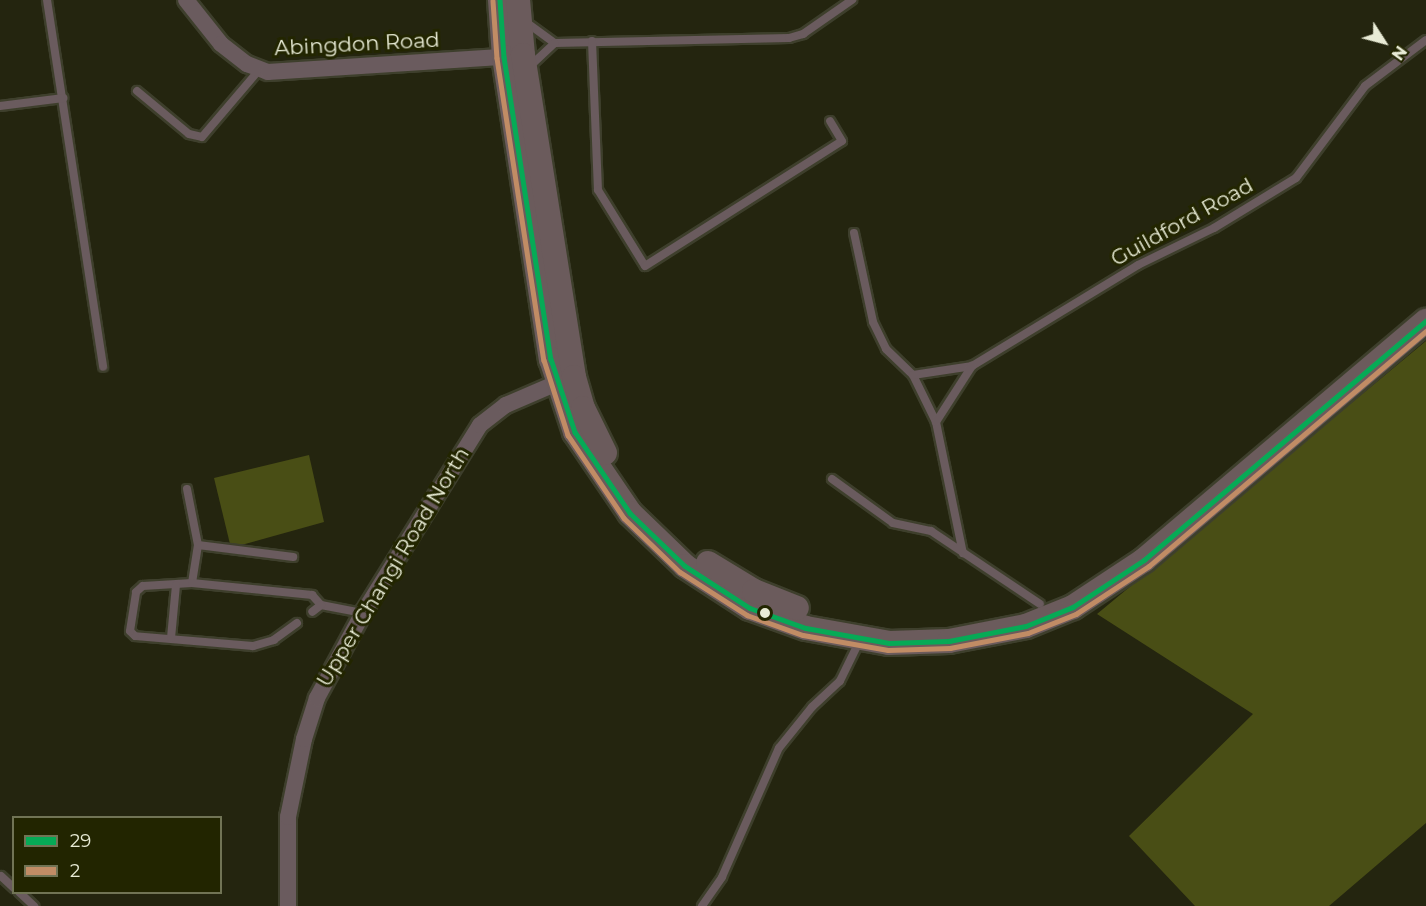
<!DOCTYPE html>
<html>
<head>
<meta charset="utf-8">
<style>
  body { margin:0 }
  #map { position:relative; width:1426px; height:906px; overflow:hidden; background:#24250f; font-family:Montserrat,sans-serif }
  div>[style] { position:absolute }
  .green>* { inset:0; background:#494e15 }
  .roads { filter:drop-shadow(2px 0 #3e3f2c) drop-shadow(-2px 0 #3e3f2c) drop-shadow(0 2px #3e3f2c) drop-shadow(0 -2px #3e3f2c) }
  .lane>* { height:8px; margin:-4px; padding:0 4px; transform-origin:4px; border-radius:4px; background:#6a5b5e }
  .street>* { height:16px; margin:-8px; padding:0 8px; transform-origin:8px; border-radius:8px; background:#6a5b5e }
  .secondary>* { height:24px; margin:-12px; padding:0 12px; transform-origin:12px; border-radius:12px; background:#6b5b5c }
  .bus-1>* { height:4.5px; margin:-2.25px; padding:0 2.25px; transform-origin:2.25px; border-radius:2.25px; background:#06aa56 }
  .bus-2>* { height:4.5px; margin:-2.25px; padding:0 2.25px; transform-origin:2.25px; border-radius:2.25px; background:#c18c65 }
  .dots>* { width:16px; height:16px; translate:-50% -50%; box-sizing:border-box; border:3px solid #222500; border-radius:50% }
  span { translate:-50% -50%; white-space:nowrap; text-align:center; line-height:1.15; -webkit-text-stroke:6px #222500; paint-order:stroke }
  .street-label { font-size:21px; color:#e8ebd5 }
  .legend { position:absolute; left:12px; top:816px; width:210px; height:78px; box-sizing:border-box; background:#222500; border:2px solid #717455; margin:0; padding:8px 10px; list-style:none; font-size:18px; color:#e8ebd5 }
  .legend li { display:flex; align-items:center; gap:12px; height:30px }
  .legend b { width:30px; border:2px solid #717455 }
  .north { position:absolute; left:1354px; top:12px; width:60px; height:60px; -webkit-text-stroke:4px #222500; paint-order:stroke; rotate:126deg; font-size:16px; font-weight:700; line-height:24px; text-align:center; color:#e8ebd5 }
  .north::after { content:''; display:block; margin:auto; width:21px; height:27px; background:#e8ebd5; clip-path:polygon(50% 0,100% 100%,50% 72%,0 100%) }
</style>
</head>
<body>
<div id="map">
  <div class="green">
    <div style="clip-path:polygon(1426px 341px,1426px 823px,1329px 906px,1195px 906px,1129px 836px,1253px 714px,1097px 614px)"></div>
    <div style="clip-path:polygon(309px 455px,324px 522px,245px 544px,230px 544px,214px 478px)"></div>
  </div>
  <div class="roads">
    <div class="lane">
      <div style="left:47px;top:0;width:371px;rotate:81.3deg"></div>
      <div style="left:523px;top:20px;width:39px;rotate:36deg"></div>
      <div style="left:555px;top:43px;width:234px;rotate:-1.2deg"></div>
      <div style="left:789px;top:38px;width:15px;rotate:-16deg"></div>
      <div style="left:803px;top:34px;width:60px;rotate:-34.8deg"></div>
      <div style="left:592px;top:41px;width:149px;rotate:87.7deg"></div>
      <div style="left:598px;top:190px;width:89px;rotate:58.3deg"></div>
      <div style="left:645px;top:266px;width:233px;rotate:-32.4deg"></div>
      <div style="left:842px;top:141px;width:23px;rotate:-121deg"></div>
      <div style="left:529px;top:67px;width:35px;rotate:-43deg"></div>
      <div style="left:137px;top:91px;width:67px;rotate:39.6deg"></div>
      <div style="left:189px;top:134px;width:13px;rotate:13deg"></div>
      <div style="left:202px;top:137px;width:88px;rotate:-49.6deg"></div>
      <div style="left:0;top:106px;width:64px;rotate:-7.2deg"></div>
      <div style="left:854px;top:233px;width:91px;rotate:77.9deg"></div>
      <div style="left:873px;top:322px;width:30px;rotate:64deg"></div>
      <div style="left:886px;top:349px;width:37px;rotate:44deg"></div>
      <div style="left:913px;top:375px;width:52px;rotate:63.9deg"></div>
      <div style="left:936px;top:422px;width:134px;rotate:78.4deg"></div>
      <div style="left:913px;top:375px;width:60px;rotate:-8.7deg"></div>
      <div style="left:972px;top:366px;width:194px;rotate:-31.3deg"></div>
      <div style="left:1138px;top:265px;width:85px;rotate:-26deg"></div>
      <div style="left:1214px;top:228px;width:96px;rotate:-31.4deg"></div>
      <div style="left:1296px;top:178px;width:115px;rotate:-53.1deg"></div>
      <div style="left:1365px;top:86px;width:76px;rotate:-37deg"></div>
      <div style="left:936px;top:422px;width:67px;rotate:-57.3deg"></div>
      <div style="left:832px;top:479px;width:75px;rotate:35.8deg"></div>
      <div style="left:893px;top:523px;width:39px;rotate:12deg"></div>
      <div style="left:931px;top:531px;width:131px;rotate:33.8deg"></div>
      <div style="left:187px;top:489px;width:57px;rotate:78.9deg"></div>
      <div style="left:198px;top:545px;width:38px;rotate:99deg"></div>
      <div style="left:198px;top:545px;width:96px;rotate:7.2deg"></div>
      <div style="left:321px;top:605px;width:43px;rotate:10.8deg"></div>
      <div style="left:297px;top:623px;width:29px;rotate:144deg"></div>
      <div style="left:274px;top:640px;width:22px;rotate:164deg"></div>
      <div style="left:253px;top:646px;width:118px;rotate:-175.2deg"></div>
      <div style="left:135px;top:636px;width:7px;rotate:-135deg"></div>
      <div style="left:130px;top:631px;width:39px;rotate:-81deg"></div>
      <div style="left:136px;top:592px;width:9px;rotate:-41deg"></div>
      <div style="left:143px;top:586px;width:49px;rotate:-3.5deg"></div>
      <div style="left:192px;top:583px;width:121px;rotate:5.7deg"></div>
      <div style="left:312px;top:595px;width:13px;rotate:48deg"></div>
      <div style="left:321px;top:605px;width:11px;rotate:142deg"></div>
      <div style="left:171px;top:638px;width:53px;rotate:-84.6deg"></div>
      <div style="left:1px;top:876px;width:18px;rotate:43deg"></div>
      <div style="left:19px;top:892px;width:21px;rotate:43deg"></div>
      <div style="left:702px;top:906px;width:35px;rotate:-55deg"></div>
      <div style="left:722px;top:877px;width:141px;rotate:-66.2deg"></div>
      <div style="left:779px;top:748px;width:53px;rotate:-51.2deg"></div>
      <div style="left:812px;top:707px;width:38px;rotate:-43deg"></div>
      <div style="left:840px;top:681px;width:46px;rotate:-64deg"></div>
    </div>
    <div class="street">
      <div style="left:186px;top:0;width:56px;rotate:51.5deg"></div>
      <div style="left:221px;top:44px;width:33px;rotate:38deg"></div>
      <div style="left:247px;top:64px;width:22px;rotate:21deg"></div>
      <div style="left:268px;top:72px;width:248px;rotate:-3.7deg"></div>
      <div style="left:288px;top:906px;width:89px;rotate:-90deg"></div>
      <div style="left:288px;top:817px;width:80px;rotate:-78.4deg"></div>
      <div style="left:304px;top:739px;width:43px;rotate:-72.4deg"></div>
      <div style="left:317px;top:698px;width:97px;rotate:-61.6deg"></div>
      <div style="left:363px;top:613px;width:221px;rotate:-58.1deg"></div>
      <div style="left:480px;top:425px;width:33px;rotate:-38deg"></div>
      <div style="left:506px;top:405px;width:56px;rotate:-23.3deg"></div>
    </div>
    <div class="secondary">
      <div style="left:500px;top:0;width:57px;rotate:86deg"></div>
      <div style="left:504px;top:57px;width:306px;rotate:81.2deg"></div>
      <div style="left:551px;top:359px;width:77px;rotate:71.8deg"></div>
      <div style="left:575px;top:432px;width:98px;rotate:55.8deg"></div>
      <div style="left:630px;top:513px;width:76px;rotate:43.9deg"></div>
      <div style="left:685px;top:566px;width:77px;rotate:32.9deg"></div>
      <div style="left:750px;top:608px;width:59px;rotate:19.7deg"></div>
      <div style="left:806px;top:628px;width:84px;rotate:10.2deg"></div>
      <div style="left:889px;top:643px;width:60px;rotate:-1.9deg"></div>
      <div style="left:949px;top:641px;width:78px;rotate:-11deg"></div>
      <div style="left:1026px;top:626px;width:51px;rotate:-22deg"></div>
      <div style="left:1073px;top:607px;width:85px;rotate:-33.5deg"></div>
      <div style="left:1144px;top:560px;width:370px;rotate:-40.3deg"></div>
      <div style="left:518px;top:0;width:55px;rotate:84.8deg"></div>
      <div style="left:523px;top:55px;width:326px;rotate:81deg"></div>
      <div style="left:574px;top:377px;width:32px;rotate:74deg"></div>
      <div style="left:583px;top:408px;width:50px;rotate:63.9deg"></div>
      <div style="left:708px;top:563px;width:54px;rotate:31.3deg"></div>
      <div style="left:754px;top:591px;width:46px;rotate:21.6deg"></div>
    </div>
  </div>
  <div class="bus-1">
    <div style="left:500px;top:0;width:57px;rotate:86deg"></div>
    <div style="left:504px;top:57px;width:306px;rotate:81.2deg"></div>
    <div style="left:551px;top:359px;width:77px;rotate:71.8deg"></div>
    <div style="left:575px;top:432px;width:98px;rotate:55.8deg"></div>
    <div style="left:630px;top:513px;width:76px;rotate:43.9deg"></div>
    <div style="left:685px;top:566px;width:77px;rotate:32.9deg"></div>
    <div style="left:750px;top:608px;width:59px;rotate:19.7deg"></div>
    <div style="left:806px;top:628px;width:84px;rotate:10.2deg"></div>
    <div style="left:889px;top:643px;width:60px;rotate:-1.9deg"></div>
    <div style="left:949px;top:641px;width:78px;rotate:-11deg"></div>
    <div style="left:1026px;top:626px;width:51px;rotate:-22deg"></div>
    <div style="left:1073px;top:607px;width:85px;rotate:-33.5deg"></div>
    <div style="left:1144px;top:560px;width:370px;rotate:-40.3deg"></div>
  </div>
  <div class="bus-2">
    <div style="left:493px;top:1px;width:57px;rotate:86deg"></div>
    <div style="left:497px;top:58px;width:306px;rotate:81.2deg"></div>
    <div style="left:544px;top:360px;width:79px;rotate:72.3deg"></div>
    <div style="left:568px;top:435px;width:100px;rotate:56deg"></div>
    <div style="left:624px;top:518px;width:78px;rotate:44deg"></div>
    <div style="left:680px;top:572px;width:80px;rotate:32.7deg"></div>
    <div style="left:747px;top:615px;width:59px;rotate:19.7deg"></div>
    <div style="left:803px;top:635px;width:86px;rotate:10deg"></div>
    <div style="left:888px;top:650px;width:62px;rotate:-1.8deg"></div>
    <div style="left:950px;top:648px;width:79px;rotate:-10.9deg"></div>
    <div style="left:1028px;top:633px;width:52px;rotate:-21.6deg"></div>
    <div style="left:1076px;top:614px;width:87px;rotate:-33.3deg"></div>
    <div style="left:1149px;top:566px;width:363px;rotate:-40.3deg"></div>
  </div>
  <div class="dots">
    <div style="left:765px;top:613px;background:#e8ebd5"></div>
  </div>
  <div class="street-label">
    <span style="left:357px;top:44px;rotate:-3deg">Abingdon Road</span>
    <span style="left:1182px;top:222px;rotate:-29deg">Guildford Road</span>
    <span style="left:393px;top:567px;rotate:-59deg">Upper Changi Road North</span>
  </div>
  <ul class="legend">
  <li><b style="height:8px;background:#06aa56"></b>29</li>
  <li><b style="height:8px;background:#c18c65"></b>2</li>
  </ul>
  <div class="north">N</div>
</div>
</body>
</html>
